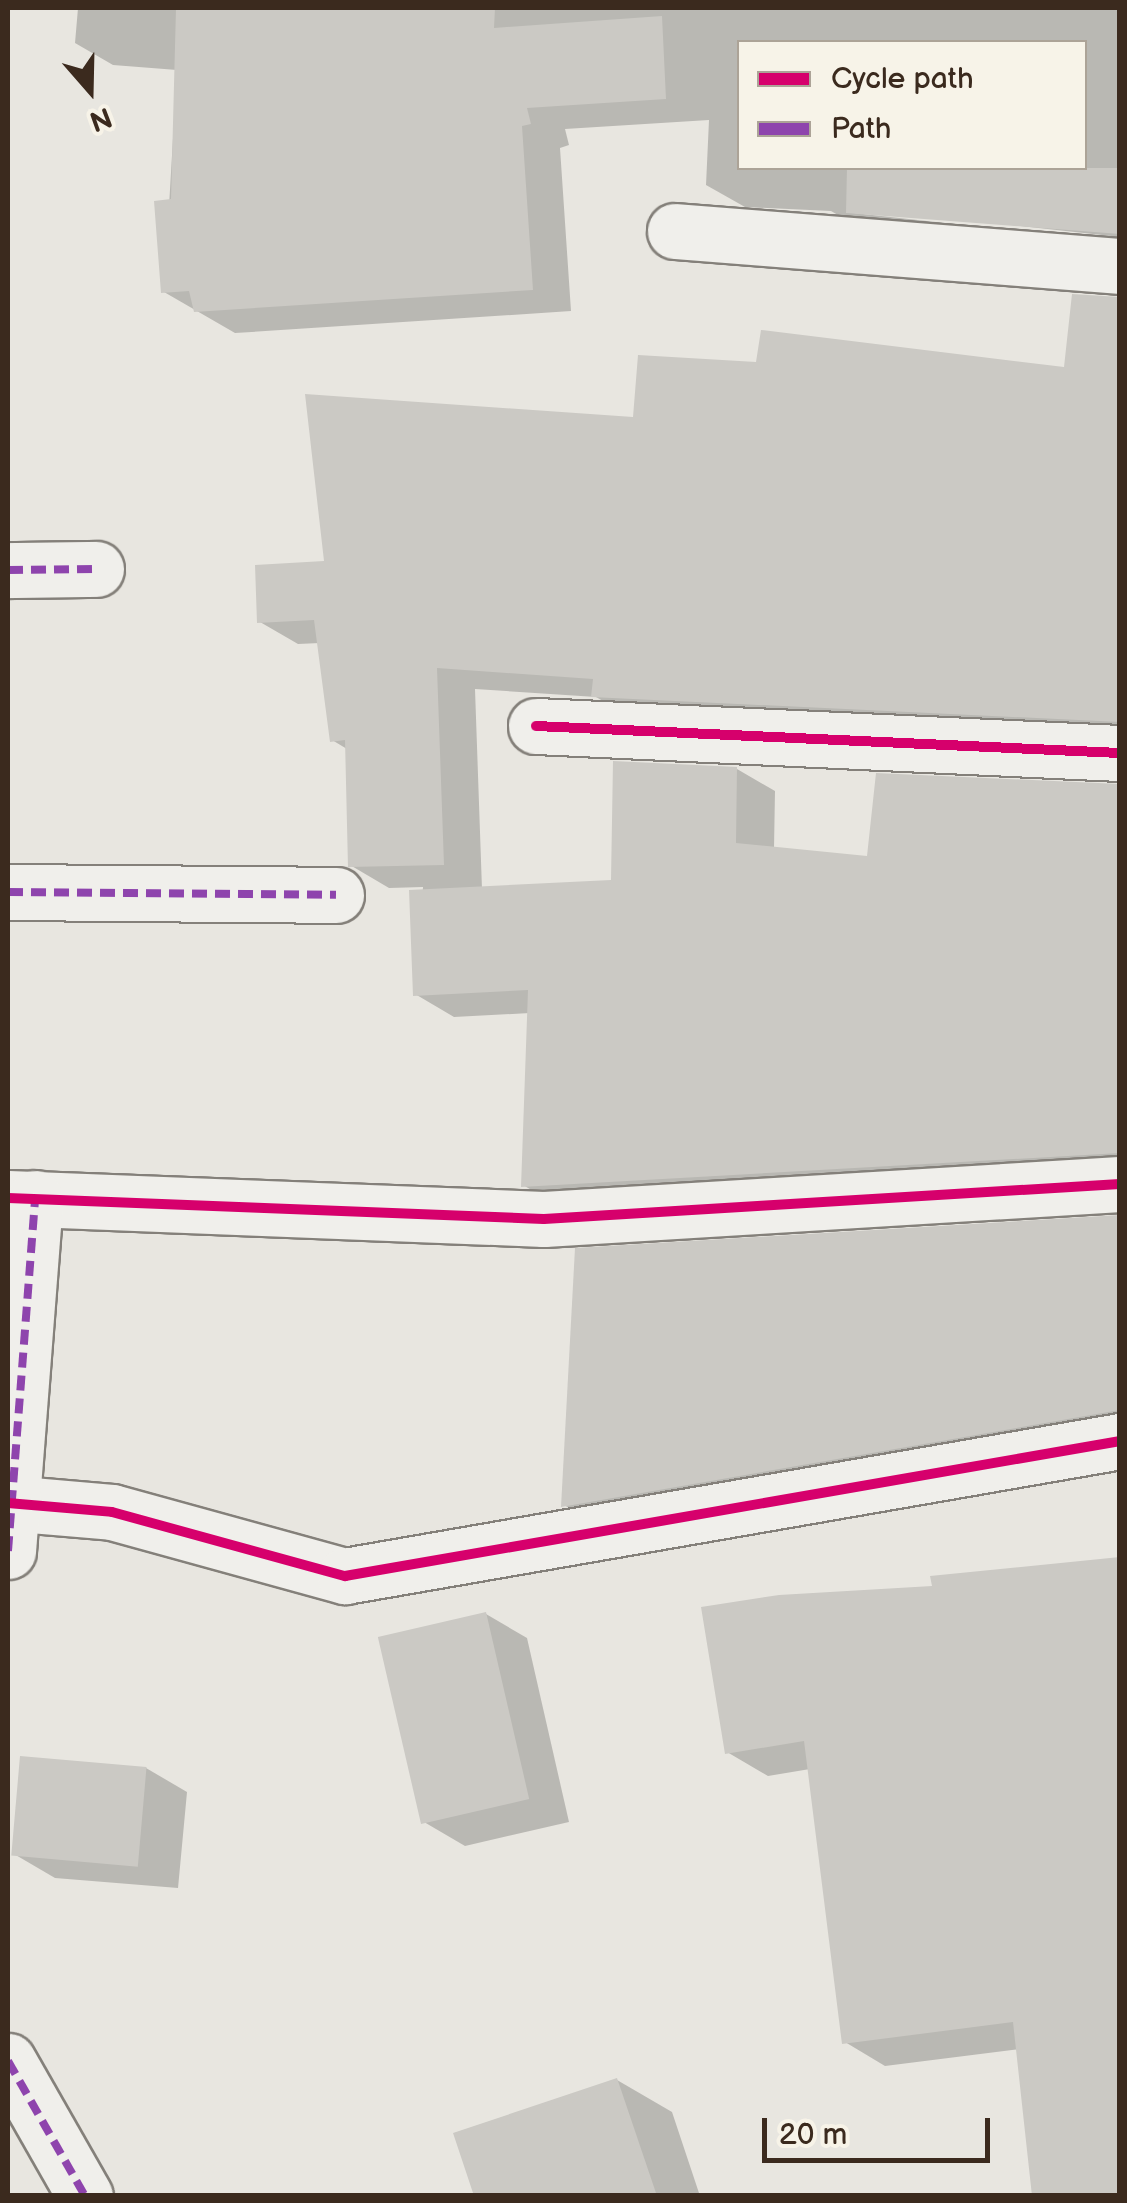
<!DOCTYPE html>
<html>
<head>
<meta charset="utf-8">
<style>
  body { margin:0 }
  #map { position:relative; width:1127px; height:2203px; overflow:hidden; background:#e8e6e0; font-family:"Balsamiq Sans",sans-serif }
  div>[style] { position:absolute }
  .shadow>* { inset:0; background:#0003 }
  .building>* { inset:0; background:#cbc9c4; transform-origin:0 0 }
  .roads { filter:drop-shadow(2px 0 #84807a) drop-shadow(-2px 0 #84807a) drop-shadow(0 2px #84807a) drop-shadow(0 -2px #84807a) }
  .minor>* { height:55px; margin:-27.5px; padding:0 27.5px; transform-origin:27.5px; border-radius:27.5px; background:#f0efeb }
  .quiet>* { height:8px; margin-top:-4px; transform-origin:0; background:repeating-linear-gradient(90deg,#8e44ad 0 15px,transparent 0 23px) }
  .cycleway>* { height:10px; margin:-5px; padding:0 5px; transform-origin:5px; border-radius:5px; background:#d6006c }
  span { translate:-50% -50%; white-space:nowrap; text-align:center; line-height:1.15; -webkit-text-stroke:10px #f7f3e8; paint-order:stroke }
  .frame { position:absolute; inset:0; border:10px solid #3b2a1e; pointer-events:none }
  .legend { position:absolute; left:737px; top:40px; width:350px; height:130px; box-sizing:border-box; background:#f7f3e8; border:2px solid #aca397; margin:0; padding:12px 18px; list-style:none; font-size:30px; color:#3b2a1e }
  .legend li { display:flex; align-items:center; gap:20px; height:50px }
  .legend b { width:50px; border:2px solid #aca397 }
  .north { position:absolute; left:40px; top:40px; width:100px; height:100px; -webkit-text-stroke:8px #f7f3e8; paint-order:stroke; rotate:160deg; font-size:28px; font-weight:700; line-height:40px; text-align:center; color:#3b2a1e }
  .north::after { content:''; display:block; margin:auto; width:35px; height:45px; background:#3b2a1e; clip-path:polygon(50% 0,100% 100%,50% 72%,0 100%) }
  .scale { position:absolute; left:762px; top:2118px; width:228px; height:45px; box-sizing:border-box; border:5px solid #3b2a1e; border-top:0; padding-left:12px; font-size:30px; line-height:35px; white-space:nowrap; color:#3b2a1e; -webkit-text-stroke:8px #f7f3e8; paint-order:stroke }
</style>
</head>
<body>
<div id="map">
  <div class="shadow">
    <div style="clip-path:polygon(evenodd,78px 8px,1120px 8px,1120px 237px,848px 207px,854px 213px,1120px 242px,861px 228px,831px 211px,745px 207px,706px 185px,709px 120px,565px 129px,569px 145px,560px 148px,571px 311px,235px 333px,164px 292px,177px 70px,113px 65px,75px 43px,78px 8px,740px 42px,1084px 42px,1084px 168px,740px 168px,740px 42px)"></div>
    <div style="clip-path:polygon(1120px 359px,1120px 741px,633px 718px,596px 697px,475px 689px,482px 889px,613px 882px,737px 769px,775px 791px,774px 849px,869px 859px,1120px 787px,1120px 1176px,562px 1208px,523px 1185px,530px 1013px,454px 1017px,415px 994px,423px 887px,389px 888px,350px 865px,347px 749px,332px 740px,320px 643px,298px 644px,260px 622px,327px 563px,758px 365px,1066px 369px)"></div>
    <div style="clip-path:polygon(1120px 1218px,1120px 1437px,602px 1527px,564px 1505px)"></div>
    <div style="clip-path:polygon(934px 1589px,1019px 2049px,885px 2066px,845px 2042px,810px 1769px,768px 1776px,727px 1752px)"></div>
    <div style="clip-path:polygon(486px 1614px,527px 1638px,569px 1822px,465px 1846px,424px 1822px)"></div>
    <div style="clip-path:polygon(146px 1768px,187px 1792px,178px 1888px,55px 1878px,14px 1854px)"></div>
    <div style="clip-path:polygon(617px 2080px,672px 2112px,700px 2196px,477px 2196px)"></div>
  </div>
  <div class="building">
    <div style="clip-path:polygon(176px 8px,495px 8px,494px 28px,662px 16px,666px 99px,527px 108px,531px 124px,522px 126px,533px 290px,194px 312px,189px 291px,161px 293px,154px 201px,171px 199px)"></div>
    <div style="clip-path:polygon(847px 168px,1120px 168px,1120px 234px,846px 213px)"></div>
    <div style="clip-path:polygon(1072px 294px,1120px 297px,1120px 722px,591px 697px,593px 679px,437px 668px,444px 865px,348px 867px,345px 740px,330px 742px,314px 620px,257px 623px,255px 565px,324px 561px,305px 394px,633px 417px,638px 355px,756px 362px,761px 330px,1064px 367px)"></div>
    <div style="clip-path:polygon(613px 761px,737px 767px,736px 843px,867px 856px,876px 773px,1120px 784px,1120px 1153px,521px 1187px,528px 990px,413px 996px,409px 890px,611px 880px)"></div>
    <div style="clip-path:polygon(1120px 1215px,1120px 1410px,561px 1507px,575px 1248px)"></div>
    <div style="clip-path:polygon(1120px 1557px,1120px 2196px,1032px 2196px,1013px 2022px,842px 2044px,804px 1741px,725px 1754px,701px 1607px,779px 1595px,932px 1586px,930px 1576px)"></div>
    <div style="left:486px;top:1612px;width:192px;height:111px;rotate:77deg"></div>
    <div style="left:20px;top:1756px;width:127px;height:100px;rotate:5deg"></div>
    <div style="clip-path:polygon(617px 2078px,657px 2196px,474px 2196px,453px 2133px)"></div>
  </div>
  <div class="roads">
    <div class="minor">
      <div style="left:675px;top:231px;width:446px;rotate:4.5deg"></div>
      <div style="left:8px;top:570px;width:88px;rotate:-0.7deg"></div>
      <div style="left:536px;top:726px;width:585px;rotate:2.65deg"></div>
      <div style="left:8px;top:892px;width:328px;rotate:0.5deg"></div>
      <div style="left:8px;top:1198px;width:536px;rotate:2.24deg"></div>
      <div style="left:544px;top:1219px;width:577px;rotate:-3.48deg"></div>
      <div style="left:8px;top:1503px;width:104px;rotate:4.9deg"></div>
      <div style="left:112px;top:1512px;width:242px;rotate:15.4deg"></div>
      <div style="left:345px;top:1576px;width:787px;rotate:-9.88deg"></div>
      <div style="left:8px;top:1551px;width:354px;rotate:-85.6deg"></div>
      <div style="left:8px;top:2061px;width:155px;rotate:60.3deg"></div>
    </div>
  </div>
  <div class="quiet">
    <div style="left:8px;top:570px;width:88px;rotate:-0.7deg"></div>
    <div style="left:8px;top:892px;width:328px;rotate:0.5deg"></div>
    <div style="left:8px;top:1551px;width:354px;rotate:-85.6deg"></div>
    <div style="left:8px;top:2061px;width:155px;rotate:60.3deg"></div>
  </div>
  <div class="cycleway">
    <div style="left:536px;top:726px;width:585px;rotate:2.65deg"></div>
    <div style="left:8px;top:1198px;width:536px;rotate:2.24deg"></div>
    <div style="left:544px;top:1219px;width:577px;rotate:-3.48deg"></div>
    <div style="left:8px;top:1503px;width:104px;rotate:4.9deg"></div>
    <div style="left:112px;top:1512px;width:242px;rotate:15.4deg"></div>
    <div style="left:345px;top:1576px;width:787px;rotate:-9.88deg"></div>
  </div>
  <div class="frame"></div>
  <ul class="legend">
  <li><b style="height:12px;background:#d6006c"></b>Cycle path</li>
  <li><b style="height:12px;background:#8e44ad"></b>Path</li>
  </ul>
  <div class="north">N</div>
  <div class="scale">20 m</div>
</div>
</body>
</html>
